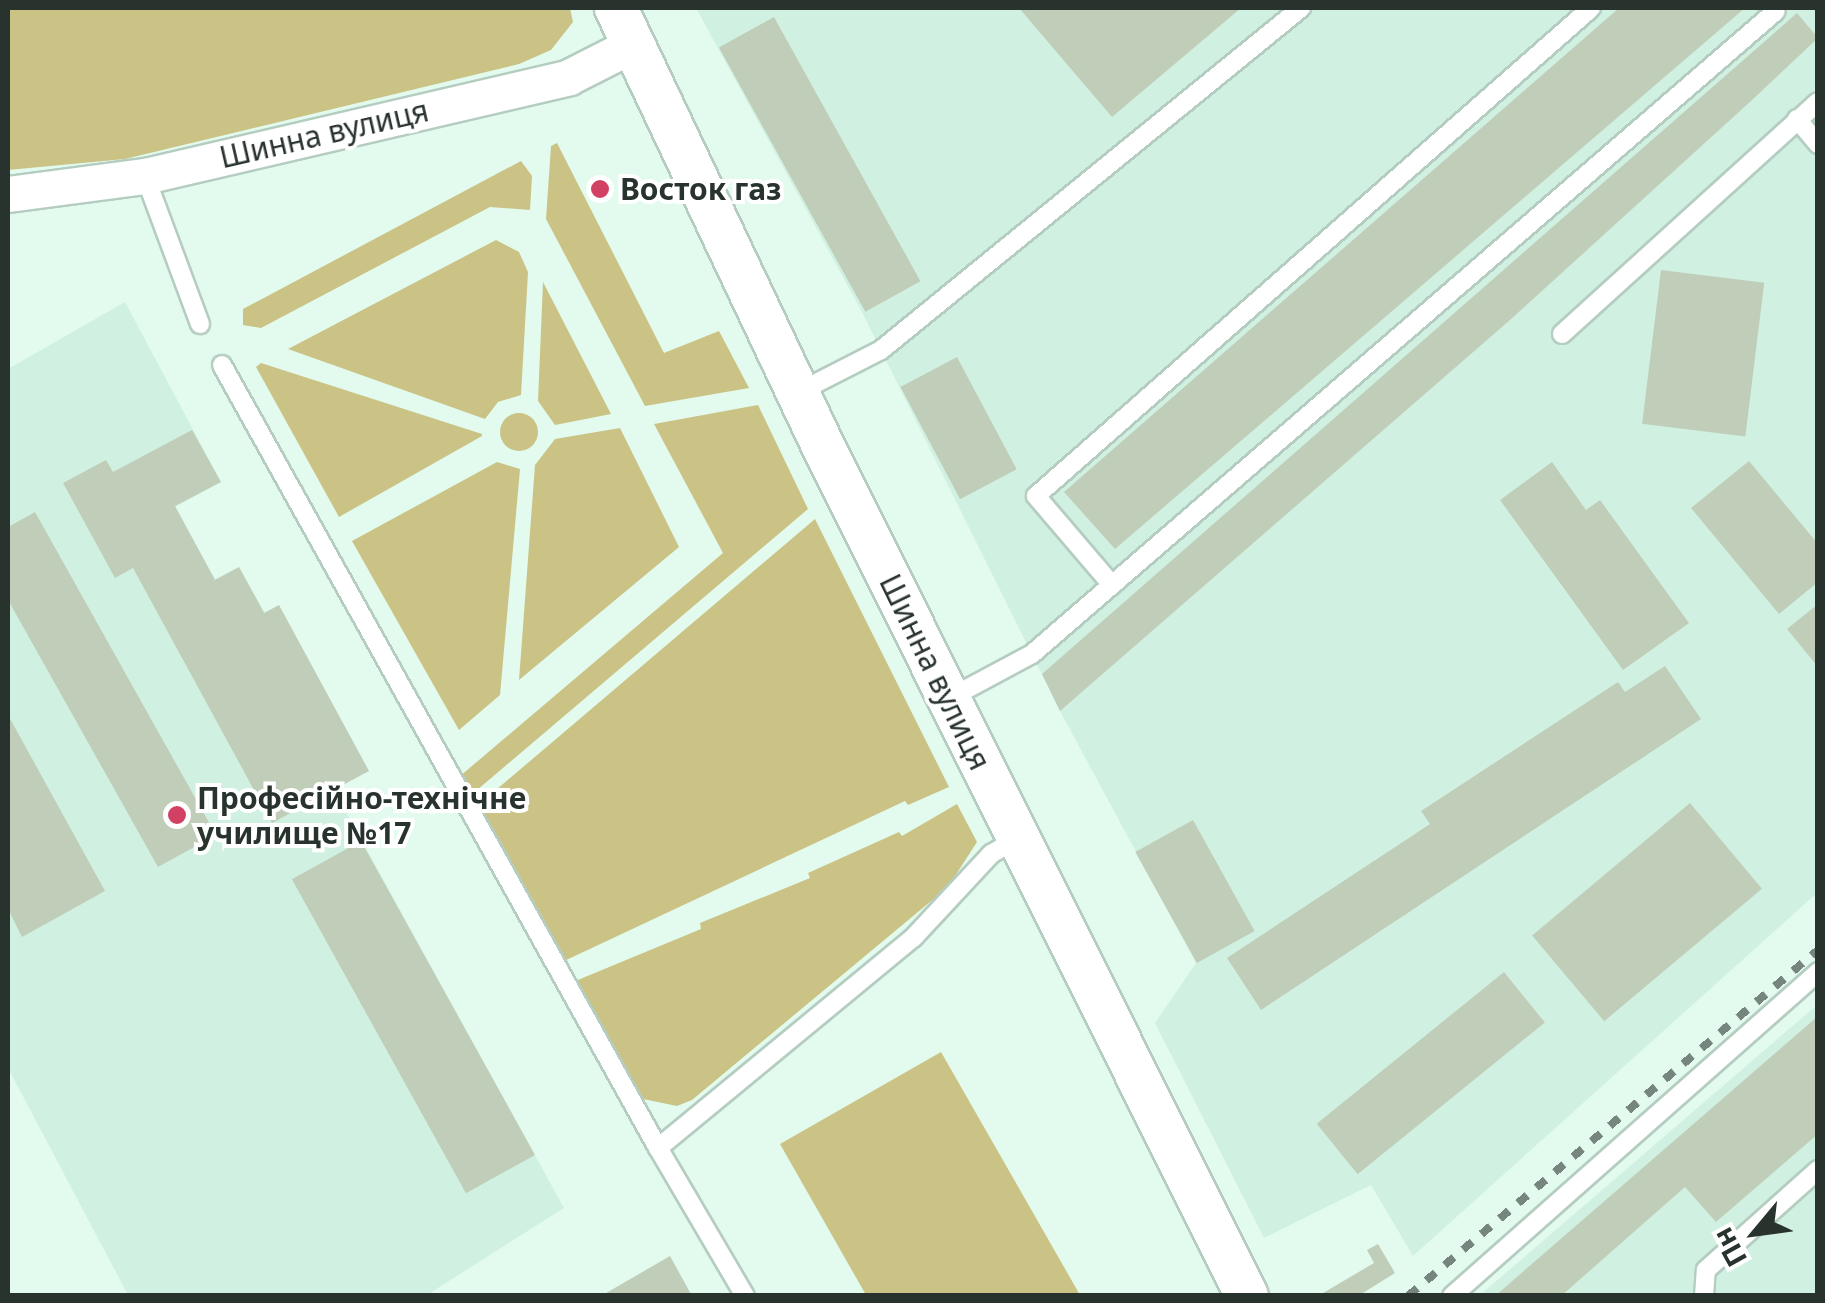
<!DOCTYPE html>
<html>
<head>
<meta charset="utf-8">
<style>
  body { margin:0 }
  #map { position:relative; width:1825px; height:1303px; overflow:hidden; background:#e2fbee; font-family:"Noto Sans",sans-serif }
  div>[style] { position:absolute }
  .built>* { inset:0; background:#d0f1e1 }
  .green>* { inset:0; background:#cbc385 }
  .round { border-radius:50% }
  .building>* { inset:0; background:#c0cdb9; transform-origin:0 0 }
  .roads { filter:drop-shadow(2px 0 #b5cdc1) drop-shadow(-2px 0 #b5cdc1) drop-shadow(0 2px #b5cdc1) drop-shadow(0 -2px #b5cdc1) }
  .service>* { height:18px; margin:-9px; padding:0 9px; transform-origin:9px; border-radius:9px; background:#fff }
  .minor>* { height:35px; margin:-17.5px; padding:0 17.5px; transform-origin:17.5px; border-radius:17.5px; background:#fff }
  .tertiary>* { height:42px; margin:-21px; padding:0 21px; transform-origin:21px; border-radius:21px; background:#fff }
  .rail>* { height:8px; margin-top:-4px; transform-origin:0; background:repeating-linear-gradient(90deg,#76867e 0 12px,transparent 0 24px) }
  .dots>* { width:28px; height:28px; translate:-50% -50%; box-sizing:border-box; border:5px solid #fff; border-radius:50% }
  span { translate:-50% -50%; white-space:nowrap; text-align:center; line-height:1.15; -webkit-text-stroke:8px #fff; paint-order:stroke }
  .street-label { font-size:30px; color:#29332e }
  .poi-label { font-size:30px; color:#29332e; font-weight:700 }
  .left { translate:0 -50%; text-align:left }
  .frame { position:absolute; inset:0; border:10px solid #29332e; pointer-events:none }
  .north { position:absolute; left:1705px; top:1183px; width:100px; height:100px; -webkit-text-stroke:8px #fff; paint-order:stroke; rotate:241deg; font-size:28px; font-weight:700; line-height:40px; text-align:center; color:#29332e }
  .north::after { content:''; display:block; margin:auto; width:35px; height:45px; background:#29332e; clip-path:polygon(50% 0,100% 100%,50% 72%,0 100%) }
</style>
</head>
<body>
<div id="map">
  <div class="built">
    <div style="clip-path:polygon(696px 8px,1817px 8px,1817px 893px,1413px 1256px,1371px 1185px,1264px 1238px,1155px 1023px,1196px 963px,1060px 711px,862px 312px)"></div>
    <div style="clip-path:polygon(125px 302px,221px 482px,175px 507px,215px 579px,239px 567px,265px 613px,334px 790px,564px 1208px,427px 1295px,128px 1295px,8px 1068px,8px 369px)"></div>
    <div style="clip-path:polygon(1817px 1005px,1817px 1295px,1480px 1295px)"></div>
  </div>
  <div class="green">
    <div style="clip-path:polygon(8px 8px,570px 8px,573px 22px,551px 50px,519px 64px,125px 159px,8px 170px)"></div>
    <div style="clip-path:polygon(557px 143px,664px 353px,719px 331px,749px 388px,645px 406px,546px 219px,551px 146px)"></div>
    <div style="clip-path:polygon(521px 161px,532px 176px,530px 210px,490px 207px,261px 328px,243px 325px,243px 309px)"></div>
    <div style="clip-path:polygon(496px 240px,519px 252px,528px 272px,521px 395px,498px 402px,485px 419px,288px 349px)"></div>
    <div style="clip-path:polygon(543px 282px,611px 414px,555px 425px,538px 401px)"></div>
    <div style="clip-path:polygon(261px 363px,482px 434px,482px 436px,339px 517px,256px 367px)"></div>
    <div style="clip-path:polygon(758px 405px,808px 509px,470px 796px,459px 777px,723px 553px,654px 424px)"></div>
    <div class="round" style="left:500px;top:413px;width:38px;height:38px"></div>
    <div style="clip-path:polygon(620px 428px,679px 547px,519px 680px,535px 465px,555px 439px)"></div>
    <div style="clip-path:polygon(497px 462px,520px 469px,500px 695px,459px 730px,352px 541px)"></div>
    <div style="clip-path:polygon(815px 519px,949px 787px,908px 805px,905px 801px,562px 962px,476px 807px)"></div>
    <div style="clip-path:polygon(957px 804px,977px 842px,948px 887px,692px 1100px,677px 1106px,643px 1099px,573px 982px,701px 929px,700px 923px,810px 878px,808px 873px,899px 832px,902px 836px)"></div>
    <div style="clip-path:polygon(941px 1052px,1080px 1295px,866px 1295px,780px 1144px)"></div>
  </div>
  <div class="building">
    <div style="clip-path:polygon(1019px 8px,1241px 8px,1112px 117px)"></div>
    <div style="clip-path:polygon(1619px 8px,1745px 8px,1115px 549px,1064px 492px)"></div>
    <div style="clip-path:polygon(1797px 13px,1818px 38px,1751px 101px,1510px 320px,1060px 711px,1042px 674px)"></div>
    <div style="left:774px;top:17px;width:302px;height:63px;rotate:61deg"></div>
    <div style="left:1661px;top:270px;width:104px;height:155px;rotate:7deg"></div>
    <div style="left:957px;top:357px;width:127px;height:64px;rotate:62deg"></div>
    <div style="clip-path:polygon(192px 430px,221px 482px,175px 506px,215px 580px,239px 567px,264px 613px,279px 605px,369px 771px,272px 823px,133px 568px,115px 578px,63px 483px,106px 460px,113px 472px)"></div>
    <div style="clip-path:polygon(1749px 461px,1818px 544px,1818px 582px,1779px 614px,1691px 508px)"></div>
    <div style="clip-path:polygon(1552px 462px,1586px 510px,1600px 500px,1689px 623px,1623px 670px,1500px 500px)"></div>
    <div style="clip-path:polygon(35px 512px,216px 835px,158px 867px,8px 600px,8px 527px)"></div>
    <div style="clip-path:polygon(1818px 604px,1818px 667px,1787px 629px)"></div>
    <div style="clip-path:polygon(1665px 666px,1701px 719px,1261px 1010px,1227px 958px,1430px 824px,1421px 811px,1618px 682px,1625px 692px)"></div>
    <div style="clip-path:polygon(8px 715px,105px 891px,22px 937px,8px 909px)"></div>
    <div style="left:1690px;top:803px;width:112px;height:206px;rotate:50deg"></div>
    <div style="left:1193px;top:820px;width:127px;height:66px;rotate:61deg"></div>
    <div style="left:361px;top:841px;width:359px;height:79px;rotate:61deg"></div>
    <div style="left:1504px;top:972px;width:65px;height:241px;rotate:51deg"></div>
    <div style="clip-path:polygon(1818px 1016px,1818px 1134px,1716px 1222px,1685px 1187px,1561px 1296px,1495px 1296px)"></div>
    <div style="clip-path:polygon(1378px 1244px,1395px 1273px,1358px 1296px,1318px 1296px,1374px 1263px,1367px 1250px)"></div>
    <div style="clip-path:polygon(670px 1256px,692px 1296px,601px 1296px)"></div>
  </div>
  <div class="roads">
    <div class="service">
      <div style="left:1797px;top:119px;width:33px;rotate:50deg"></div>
      <div style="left:145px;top:176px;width:158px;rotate:69.6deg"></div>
      <div style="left:1562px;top:334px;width:345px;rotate:-42.2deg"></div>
      <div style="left:222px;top:365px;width:896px;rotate:60.89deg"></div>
      <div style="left:799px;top:392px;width:92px;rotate:-27.1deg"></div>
      <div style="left:881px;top:350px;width:542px;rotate:-39.16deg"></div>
      <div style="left:1112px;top:585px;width:117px;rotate:-130.5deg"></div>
      <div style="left:1036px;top:496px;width:739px;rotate:-41.32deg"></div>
      <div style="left:948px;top:699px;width:95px;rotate:-28.2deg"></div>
      <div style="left:1032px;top:654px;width:983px;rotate:-40.84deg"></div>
      <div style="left:745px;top:1296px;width:172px;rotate:-120.4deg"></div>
      <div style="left:658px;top:1148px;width:330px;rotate:-39.5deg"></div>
      <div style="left:913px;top:938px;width:115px;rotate:-47.1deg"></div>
      <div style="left:991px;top:854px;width:30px;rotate:-30deg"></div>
      <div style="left:1452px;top:1296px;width:489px;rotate:-41.5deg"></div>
      <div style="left:1704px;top:1296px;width:26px;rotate:-86deg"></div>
      <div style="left:1706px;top:1270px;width:150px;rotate:-41.8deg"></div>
    </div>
    <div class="minor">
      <div style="left:8px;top:194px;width:138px;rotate:-7.5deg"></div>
      <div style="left:145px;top:176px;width:435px;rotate:-13.1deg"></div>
      <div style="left:569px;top:77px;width:71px;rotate:-26.9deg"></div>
    </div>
    <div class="tertiary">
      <div style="left:616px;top:8px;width:489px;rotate:64.7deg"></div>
      <div style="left:825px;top:450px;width:945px;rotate:63.49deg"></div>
    </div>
  </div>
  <div class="rail">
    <div style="left:1408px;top:1296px;width:536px;rotate:-40.16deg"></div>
  </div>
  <div class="dots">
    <div style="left:600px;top:189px;background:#d04164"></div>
    <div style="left:177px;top:815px;background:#d04164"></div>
  </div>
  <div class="street-label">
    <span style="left:324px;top:134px;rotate:-13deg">Шинна вулиця</span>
    <span style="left:935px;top:672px;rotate:64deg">Шинна вулиця</span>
  </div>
  <div class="poi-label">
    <span class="left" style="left:620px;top:189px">Восток газ</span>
    <span class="left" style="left:197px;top:815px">Професійно-технічне<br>училище №17</span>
  </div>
  <div class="frame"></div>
  <div class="north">Пн</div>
</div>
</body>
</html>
